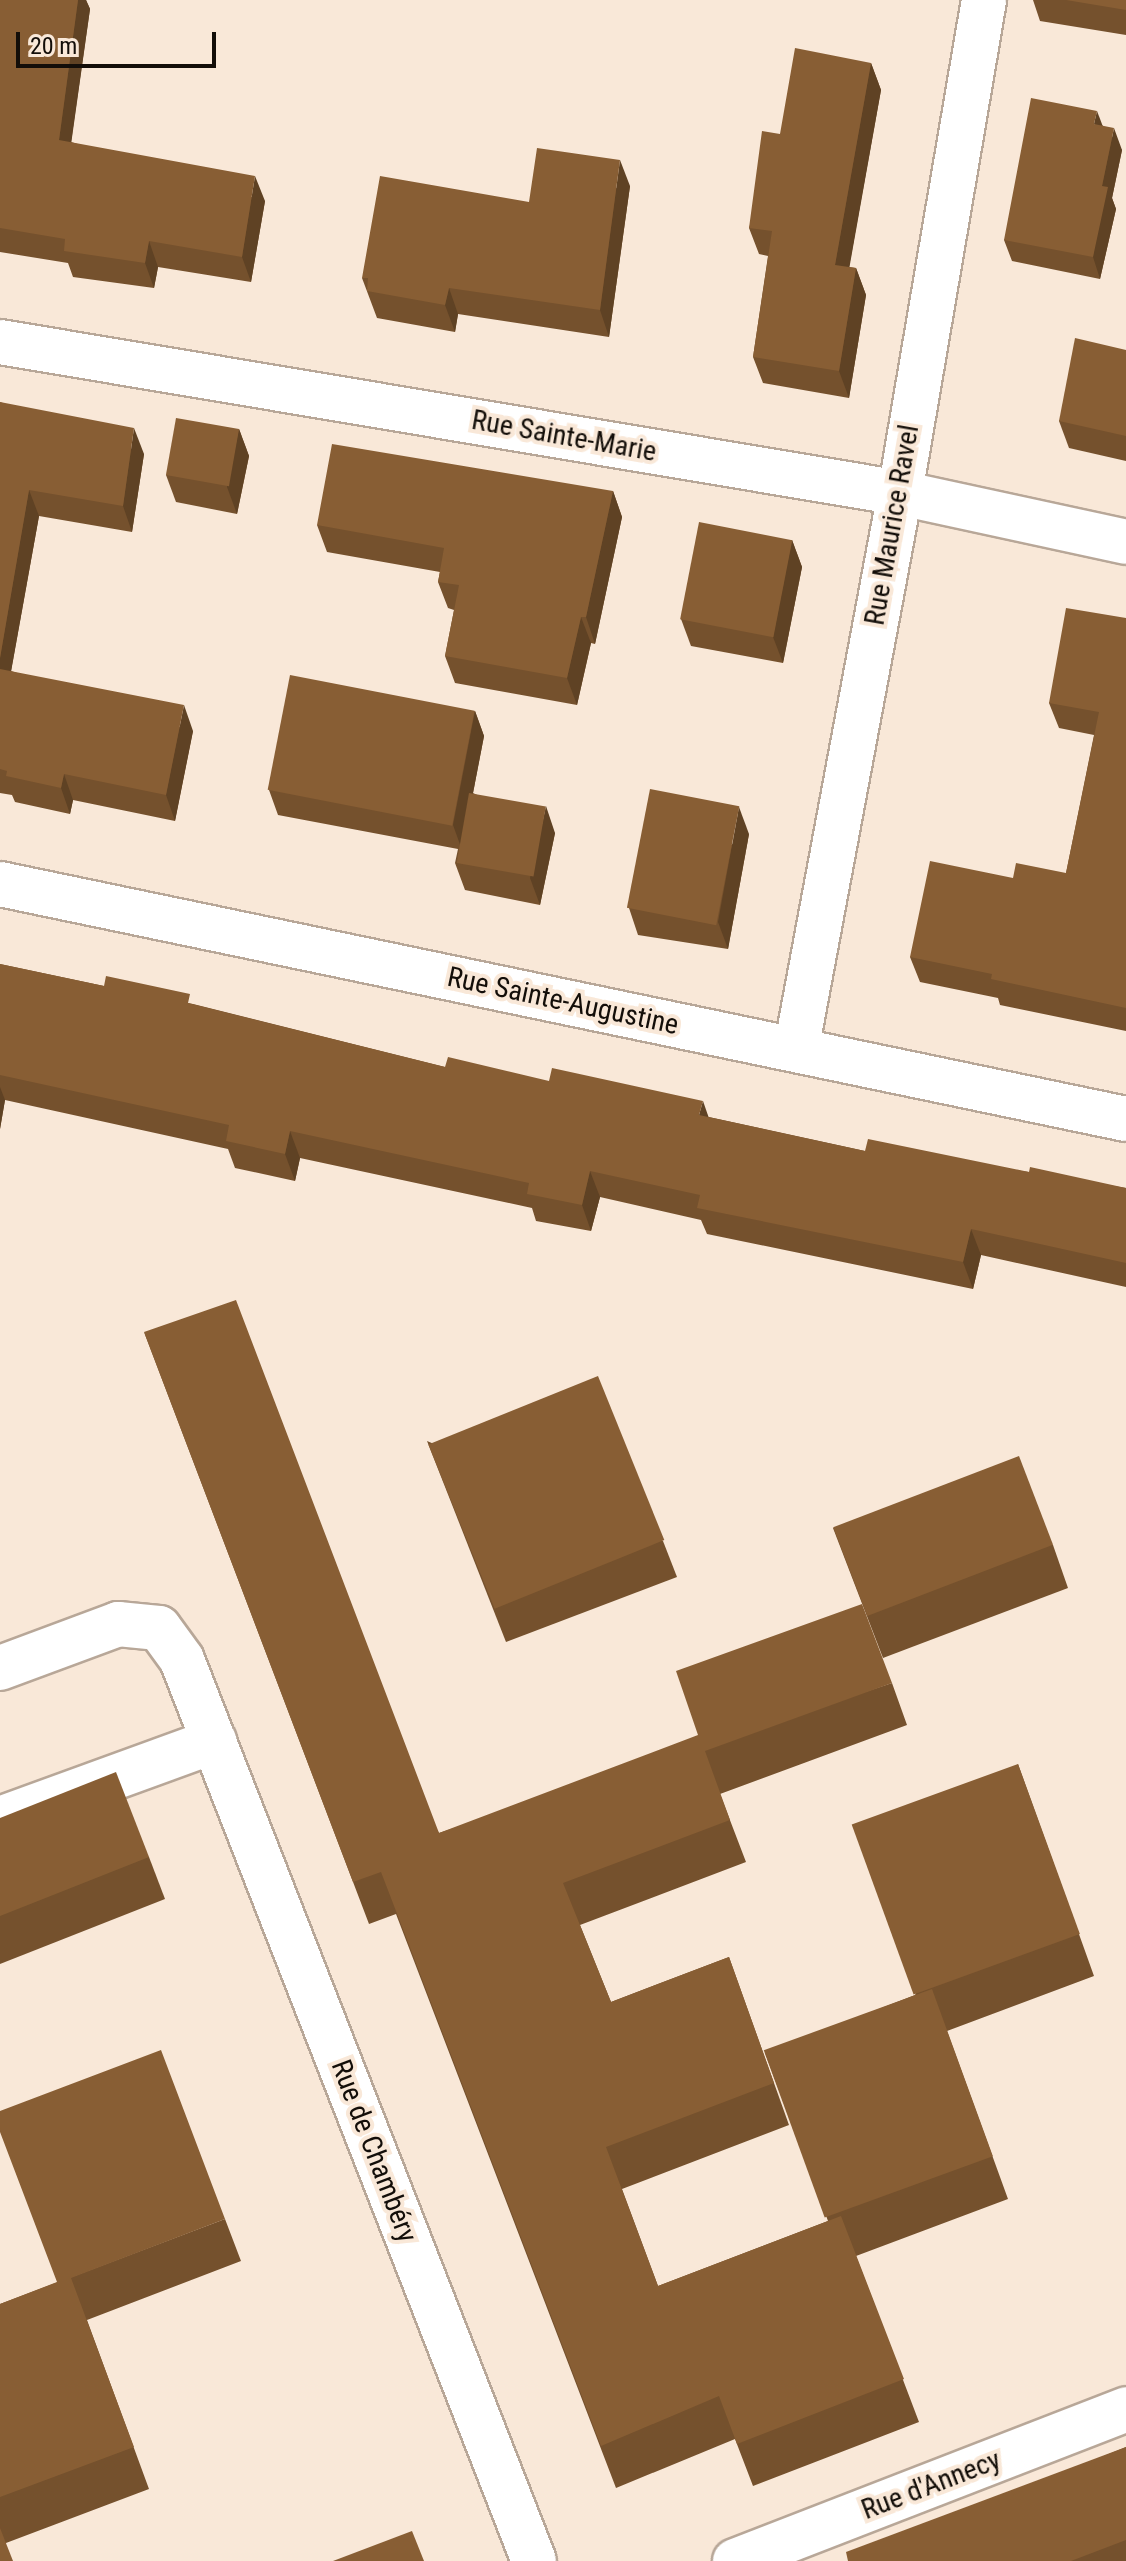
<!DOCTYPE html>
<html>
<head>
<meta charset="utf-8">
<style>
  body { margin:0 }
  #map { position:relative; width:1126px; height:2561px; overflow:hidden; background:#f9e8d8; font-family:"Roboto Condensed",sans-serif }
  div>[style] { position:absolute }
  .roads { filter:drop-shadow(2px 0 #b8a798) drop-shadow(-2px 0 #b8a798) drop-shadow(0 2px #b8a798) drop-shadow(0 -2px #b8a798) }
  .minor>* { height:44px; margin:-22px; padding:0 22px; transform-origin:22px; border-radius:22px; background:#fff }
  .wall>* { inset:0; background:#75512d }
  .shaded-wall>* { inset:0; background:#5f4224 }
  .building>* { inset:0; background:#885e34; transform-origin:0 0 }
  span { translate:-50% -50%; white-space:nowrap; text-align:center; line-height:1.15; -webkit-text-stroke:8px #f9e8d8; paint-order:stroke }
  .street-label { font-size:28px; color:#130e09 }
  .scale { position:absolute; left:16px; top:32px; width:200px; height:36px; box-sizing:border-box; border:4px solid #130e09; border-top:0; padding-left:10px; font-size:24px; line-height:28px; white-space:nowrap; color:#130e09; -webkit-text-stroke:6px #f9e8d8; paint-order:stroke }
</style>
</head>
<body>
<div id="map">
  <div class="roads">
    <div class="minor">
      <div style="left:0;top:342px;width:913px;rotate:9.52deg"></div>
      <div style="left:900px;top:493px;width:231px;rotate:12.2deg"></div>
      <div style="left:0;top:884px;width:1150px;rotate:11.79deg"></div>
      <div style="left:796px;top:1050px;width:567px;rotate:-79.42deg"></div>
      <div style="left:900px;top:493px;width:500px;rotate:-80.33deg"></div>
      <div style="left:0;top:1668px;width:126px;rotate:-20.4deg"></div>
      <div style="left:118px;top:1624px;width:41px;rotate:5.6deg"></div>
      <div style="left:159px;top:1628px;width:39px;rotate:54deg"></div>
      <div style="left:182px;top:1660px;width:967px;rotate:68.66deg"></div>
      <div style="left:0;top:1819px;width:228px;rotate:-20deg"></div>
      <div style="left:735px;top:2561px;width:420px;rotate:-21.2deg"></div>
    </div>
  </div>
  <div class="wall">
    <div style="clip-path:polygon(0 0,86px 0,90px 9px,71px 142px,265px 201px,251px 282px,158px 267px,154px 288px,73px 277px,68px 263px,0 252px)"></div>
    <div style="clip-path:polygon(1033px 0,1126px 0,1126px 35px,1040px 21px)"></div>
    <div style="clip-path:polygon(871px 63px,881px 90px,849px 267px,856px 268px,866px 295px,849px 398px,763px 383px,753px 357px,768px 256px,759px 254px,749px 228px,780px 134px)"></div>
    <div style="clip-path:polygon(1102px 125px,1122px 150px,1112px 198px,1116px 209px,1100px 279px,1012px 261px,1004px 240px)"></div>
    <div style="clip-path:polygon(630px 186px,609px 337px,458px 314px,455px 332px,377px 318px,362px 278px,529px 202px)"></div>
    <div style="clip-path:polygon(1126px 350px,1126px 461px,1069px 448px,1059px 421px)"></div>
    <div style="clip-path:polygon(0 402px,144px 454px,132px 532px,39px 516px,11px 671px,193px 731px,175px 821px,73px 800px,70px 814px,15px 802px,12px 795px,0 793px)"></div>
    <div style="clip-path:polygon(239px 429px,249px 456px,237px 514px,176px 502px,166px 475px)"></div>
    <div style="clip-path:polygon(613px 491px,622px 517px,595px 644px,591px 643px,577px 705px,455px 683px,445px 656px,454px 610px,448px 608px,438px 582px,440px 572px,327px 552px,317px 525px)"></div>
    <div style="clip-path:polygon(792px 540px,802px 567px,783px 663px,691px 646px,681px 619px)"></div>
    <div style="clip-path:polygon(1126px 618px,1126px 1031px,1000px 1005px,998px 998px,920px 982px,910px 957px,1013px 878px,1066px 873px,1094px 735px,1059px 728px,1049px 703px)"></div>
    <div style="clip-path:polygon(475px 711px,484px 736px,473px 793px,555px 833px,540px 905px,465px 890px,455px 863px,458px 849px,278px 815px,269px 790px)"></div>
    <div style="clip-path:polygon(749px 834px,728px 949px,638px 935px,629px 908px)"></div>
    <div style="clip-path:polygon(0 964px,104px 986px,193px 1004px,445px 1067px,709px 1117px,865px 1151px,1029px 1172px,1126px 1188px,1126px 1287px,981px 1255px,973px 1289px,707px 1234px,701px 1220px,600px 1197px,591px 1231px,536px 1221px,532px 1208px,300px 1158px,295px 1181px,235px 1168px,228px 1149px,5px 1100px,0 1129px)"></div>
    <div style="clip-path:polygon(144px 1332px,439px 1833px,892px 1683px,907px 1725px,720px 1794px,746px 1862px,580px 1925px,611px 2002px,729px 1957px,789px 2125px,622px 2189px,658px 2286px,828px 2221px,765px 2053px,915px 1995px,1018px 1764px,1094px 1976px,947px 2031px,1008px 2199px,856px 2256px,919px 2422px,753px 2486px,735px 2439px,616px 2488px,396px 1914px,369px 1924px)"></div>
    <div style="clip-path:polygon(427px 1441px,663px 1541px,677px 1577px,506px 1642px)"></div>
    <div style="clip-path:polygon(833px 1528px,1053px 1545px,1068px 1588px,883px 1658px)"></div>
    <div style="clip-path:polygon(0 1818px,149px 1857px,165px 1899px,0 1964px)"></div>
    <div style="clip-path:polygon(225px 2219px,241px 2261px,87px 2320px,149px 2489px,6px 2543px,0 2561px,0 2304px)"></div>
    <div style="clip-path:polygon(1126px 2447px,1126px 2561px,848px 2561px)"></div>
  </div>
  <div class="shaded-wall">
    <div style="clip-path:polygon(78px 0,86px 0,90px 9px,68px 166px,59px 140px)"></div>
    <div style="clip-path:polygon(871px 63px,881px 90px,845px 292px,835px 265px)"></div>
    <div style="clip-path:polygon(1097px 111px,1105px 132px,1094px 124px)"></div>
    <div style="clip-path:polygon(1114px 128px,1122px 150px,1112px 198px,1116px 209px,1100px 279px,1093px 257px,1102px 186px)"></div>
    <div style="clip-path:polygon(620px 160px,630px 186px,609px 337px,600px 310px)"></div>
    <div style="clip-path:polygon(255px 176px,265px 201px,251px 282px,242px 257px)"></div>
    <div style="clip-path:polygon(149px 241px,158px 267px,154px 288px,145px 263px)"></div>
    <div style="clip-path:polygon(856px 268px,866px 295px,849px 398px,839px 371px)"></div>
    <div style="clip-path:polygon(449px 288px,458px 314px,455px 332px,445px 305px)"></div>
    <div style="clip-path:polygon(134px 428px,144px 454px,132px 532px,123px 506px)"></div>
    <div style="clip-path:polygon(239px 429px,249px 456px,237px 514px,227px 487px)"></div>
    <div style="clip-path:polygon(29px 490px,39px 516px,7px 694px,0 674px,0 658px)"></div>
    <div style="clip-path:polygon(613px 491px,622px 517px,595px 644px,586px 617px)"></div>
    <div style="clip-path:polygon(792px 540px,802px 567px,783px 663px,773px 637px)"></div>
    <div style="clip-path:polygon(581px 617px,591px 643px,577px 705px,567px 678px)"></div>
    <div style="clip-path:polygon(184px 705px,193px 731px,175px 821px,166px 795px)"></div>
    <div style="clip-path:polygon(475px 711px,484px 736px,462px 850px,453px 825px)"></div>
    <div style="clip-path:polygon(64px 774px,73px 800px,70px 814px,61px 788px)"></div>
    <div style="clip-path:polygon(546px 806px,555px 833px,540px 905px,530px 878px)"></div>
    <div style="clip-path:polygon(739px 807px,749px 834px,728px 949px,718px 922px)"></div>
    <div style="clip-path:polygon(0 1087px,5px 1100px,0 1129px)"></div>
    <div style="clip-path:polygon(703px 1101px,712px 1127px,699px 1115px)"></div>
    <div style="clip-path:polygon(290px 1131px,300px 1158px,295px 1181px,285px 1154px)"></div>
    <div style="clip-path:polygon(590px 1171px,600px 1197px,591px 1231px,582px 1205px)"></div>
    <div style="clip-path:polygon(971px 1229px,981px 1255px,973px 1289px,963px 1262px)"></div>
  </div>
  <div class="building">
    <div style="clip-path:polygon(0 0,78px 0,59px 140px,255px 176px,242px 257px,149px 241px,145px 263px,64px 251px,65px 239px,0 228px)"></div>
    <div style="clip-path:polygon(1066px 0,1126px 0,1126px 10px)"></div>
    <div style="clip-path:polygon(795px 48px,871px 63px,835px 265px,856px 268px,839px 371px,753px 357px,772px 231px,749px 228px,762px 131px,780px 134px)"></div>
    <div style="clip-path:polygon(1031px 98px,1097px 111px,1094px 124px,1114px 128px,1102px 186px,1108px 187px,1093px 257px,1004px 240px)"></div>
    <div style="clip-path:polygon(537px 148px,620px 160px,600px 310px,449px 288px,445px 305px,367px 291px,368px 278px,362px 278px,380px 176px,529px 202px)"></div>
    <div style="clip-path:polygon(1075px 338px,1126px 350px,1126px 436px,1059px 421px)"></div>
    <div style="clip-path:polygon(0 402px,134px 428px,123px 506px,29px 490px,0 658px)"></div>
    <div style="left:176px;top:418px;width:64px;height:58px;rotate:10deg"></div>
    <div style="clip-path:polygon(332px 444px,613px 491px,586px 617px,581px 617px,567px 678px,445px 656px,459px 585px,438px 582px,444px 548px,317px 525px)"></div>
    <div style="left:699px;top:522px;width:95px;height:99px;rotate:11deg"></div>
    <div style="clip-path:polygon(1066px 608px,1126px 618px,1126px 1008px,991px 979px,992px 974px,910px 957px,930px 861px,1013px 878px,1016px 863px,1066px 873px,1099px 712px,1049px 703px)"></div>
    <div style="clip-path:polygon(0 669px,184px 705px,166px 795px,64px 774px,61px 788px,6px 776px,7px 771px,0 769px)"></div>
    <div style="left:290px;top:675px;width:188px;height:117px;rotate:11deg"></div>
    <div style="left:650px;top:789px;width:91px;height:121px;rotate:11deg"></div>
    <div style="left:469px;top:793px;width:78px;height:71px;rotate:10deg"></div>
    <div style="clip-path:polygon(0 964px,104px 986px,106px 976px,190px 994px,188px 1003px,445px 1067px,448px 1057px,549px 1081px,552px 1068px,703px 1101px,699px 1115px,865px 1151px,868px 1139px,1029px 1172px,1030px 1167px,1126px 1188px,1126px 1263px,971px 1229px,963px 1262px,697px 1208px,700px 1195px,590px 1171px,582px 1205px,527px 1194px,529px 1183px,290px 1131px,285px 1154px,226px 1141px,229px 1125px,0 1075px)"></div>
    <div style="clip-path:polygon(236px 1300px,439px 1833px,698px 1735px,676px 1671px,862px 1604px,892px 1683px,705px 1751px,730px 1820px,563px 1883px,611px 2002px,729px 1957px,774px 2083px,606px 2147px,658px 2286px,841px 2216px,904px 2379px,737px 2444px,719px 2396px,601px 2446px,381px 1872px,353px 1882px,144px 1332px)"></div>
    <div style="left:598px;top:1376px;width:177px;height:183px;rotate:68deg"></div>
    <div style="left:1019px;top:1456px;width:95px;height:199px;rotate:69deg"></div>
    <div style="left:1018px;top:1764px;width:181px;height:177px;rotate:70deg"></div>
    <div style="clip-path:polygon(116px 1772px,149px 1857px,0 1916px,0 1818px)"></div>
    <div style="left:932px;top:1989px;width:178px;height:179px;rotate:70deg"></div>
    <div style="clip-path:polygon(161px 2050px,225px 2219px,71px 2278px,134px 2447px,0 2497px,0 2304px,57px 2282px,0 2132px,0 2111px)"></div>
    <div style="clip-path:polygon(1126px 2447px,1126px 2540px,1071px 2561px,848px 2561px,846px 2552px)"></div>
    <div style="clip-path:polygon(0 2528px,13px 2561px,0 2561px)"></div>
    <div style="clip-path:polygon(412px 2531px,424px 2561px,333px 2561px)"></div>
  </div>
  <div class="street-label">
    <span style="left:564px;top:436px;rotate:10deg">Rue Sainte-Marie</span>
    <span style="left:892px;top:525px;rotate:-80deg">Rue Maurice Ravel</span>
    <span style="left:563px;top:1001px;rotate:12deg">Rue Sainte-Augustine</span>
    <span style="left:374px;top:2151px;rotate:69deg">Rue de Chambéry</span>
    <span style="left:931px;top:2485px;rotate:-21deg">Rue d'Annecy</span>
  </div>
  <div class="scale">20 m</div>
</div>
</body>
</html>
